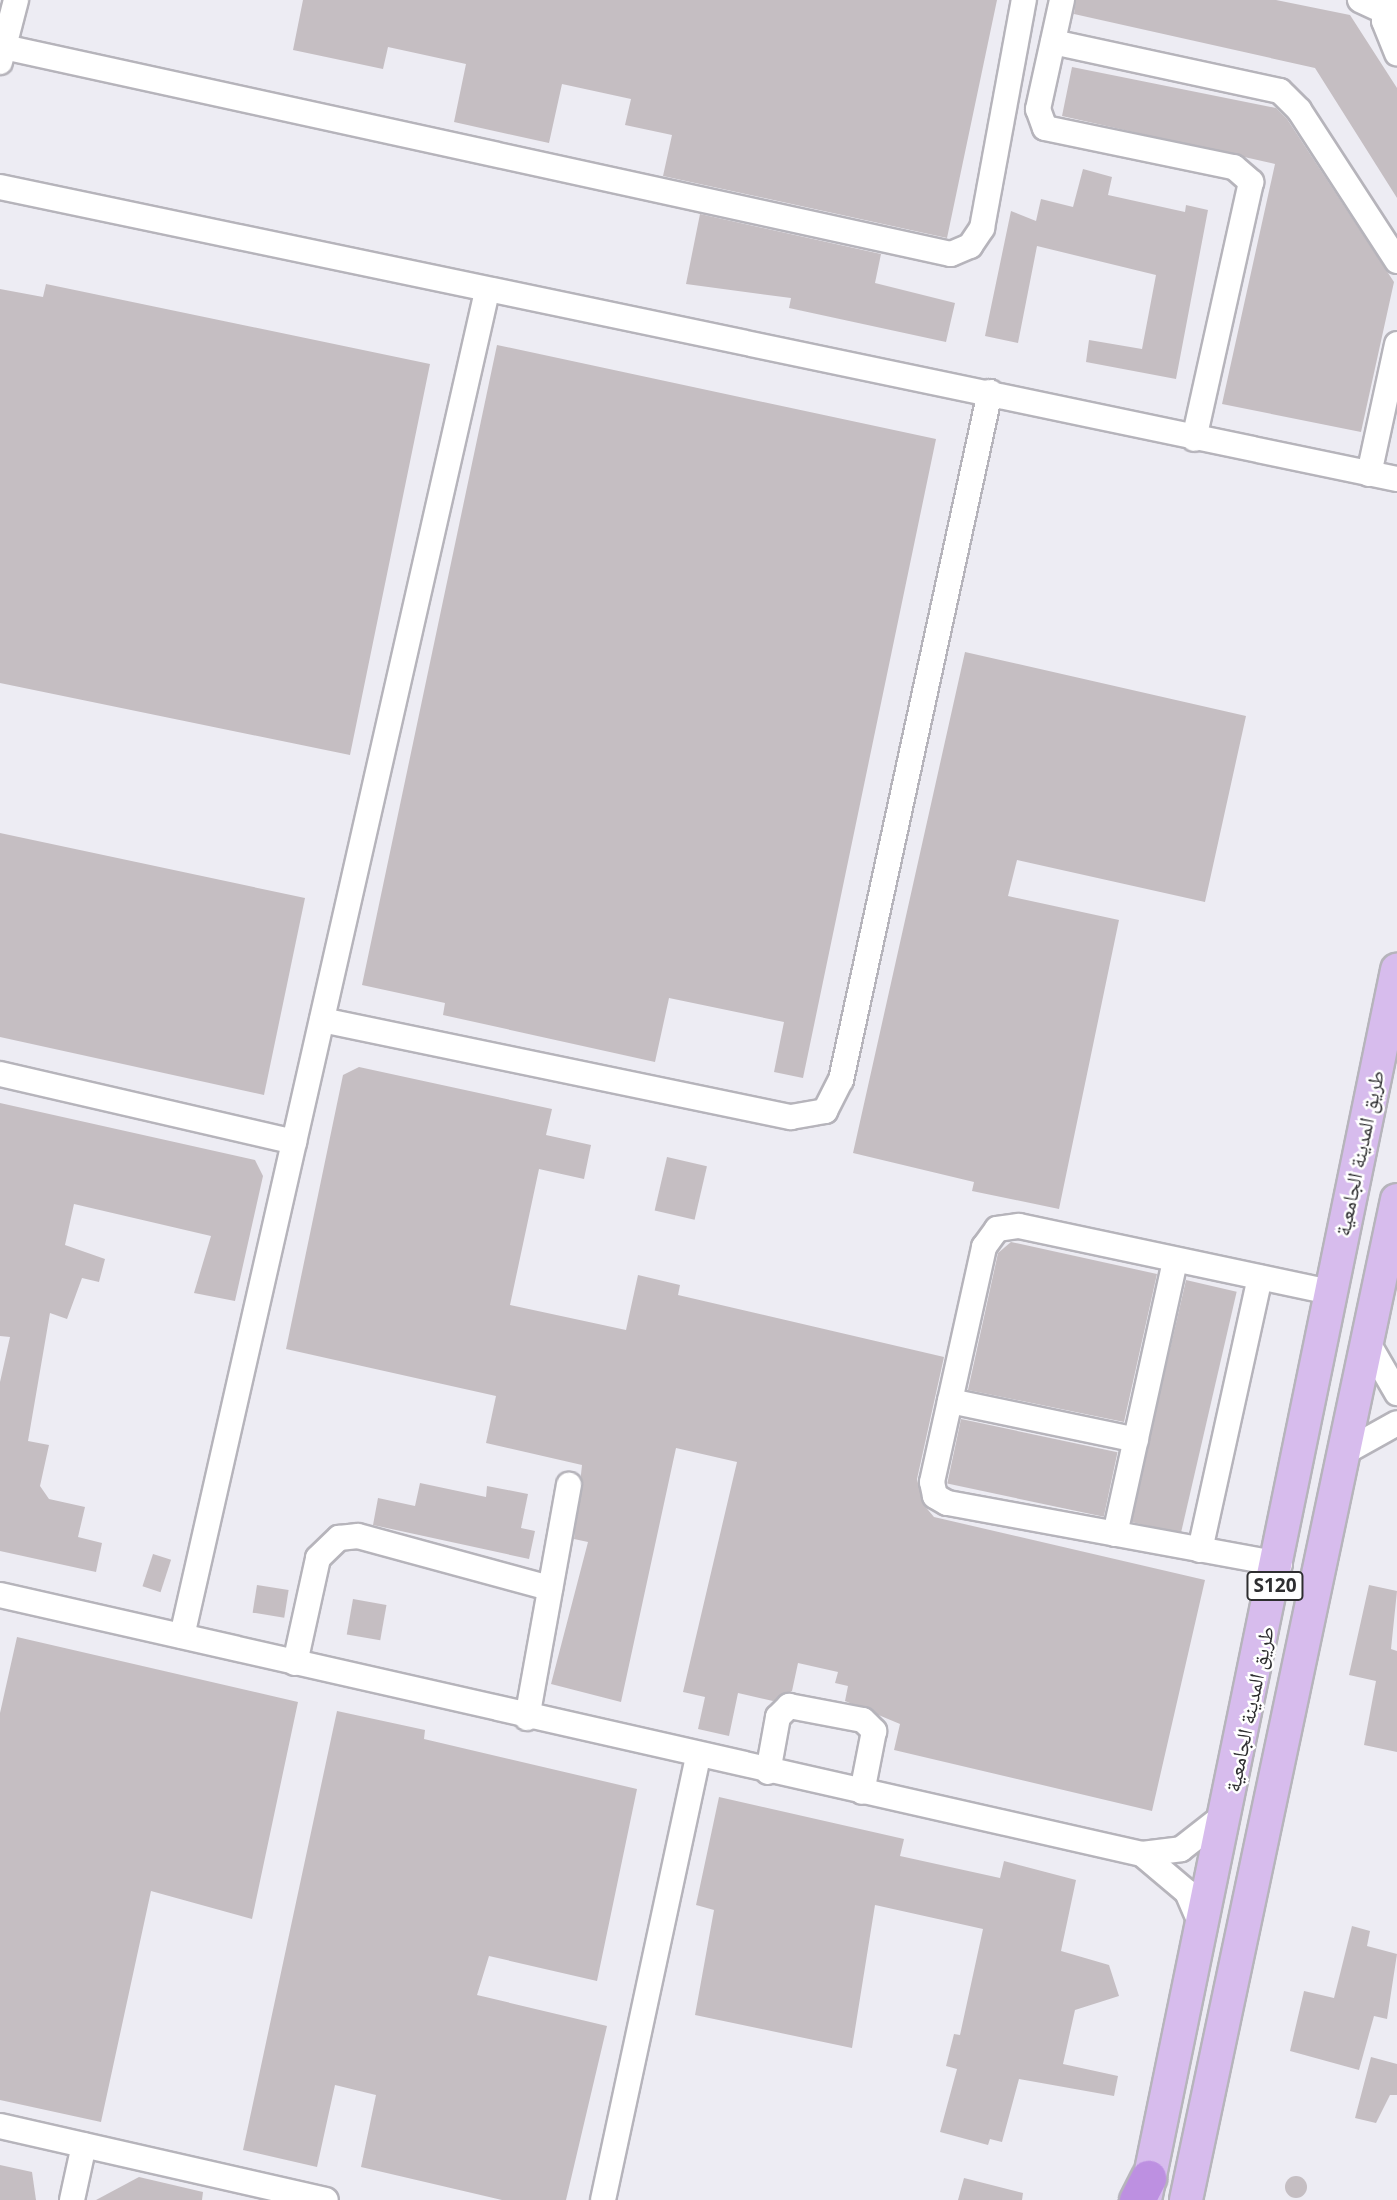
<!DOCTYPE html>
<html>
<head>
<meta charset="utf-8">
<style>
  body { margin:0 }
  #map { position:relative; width:1397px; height:2200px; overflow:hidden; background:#edecf3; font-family:"Open Sans","Noto Naskh Arabic",sans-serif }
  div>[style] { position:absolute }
  .building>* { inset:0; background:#c5bec2; transform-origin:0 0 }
  .round { border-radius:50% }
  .roads { filter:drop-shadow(2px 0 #b6b4bb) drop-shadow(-2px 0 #b6b4bb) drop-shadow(0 2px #b6b4bb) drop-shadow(0 -2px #b6b4bb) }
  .minor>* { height:24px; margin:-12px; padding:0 12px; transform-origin:12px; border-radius:12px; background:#fff }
  .major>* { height:32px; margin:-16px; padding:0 16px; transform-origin:16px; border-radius:16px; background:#d7bced }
  .highway>* { height:35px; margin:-17.5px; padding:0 17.5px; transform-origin:17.5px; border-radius:17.5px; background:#bd90e1 }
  span { translate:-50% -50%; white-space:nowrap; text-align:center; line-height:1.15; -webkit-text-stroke:5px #fff; paint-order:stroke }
  .shield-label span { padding:2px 5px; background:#fff; border:2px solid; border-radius:5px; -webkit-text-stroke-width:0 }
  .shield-label { font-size:19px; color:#2e2e30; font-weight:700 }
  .street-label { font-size:21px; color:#2e2e30 }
</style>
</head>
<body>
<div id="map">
  <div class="building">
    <div style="clip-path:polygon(303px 0,997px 0,947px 238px,663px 176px,672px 135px,625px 125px,631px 99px,562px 84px,549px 143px,454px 122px,466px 64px,388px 47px,383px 69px,293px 50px)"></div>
    <div style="clip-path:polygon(1076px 0,1276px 0,1350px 15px,1397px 88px,1397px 198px,1315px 68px,1074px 14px)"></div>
    <div style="clip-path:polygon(1072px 67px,1276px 108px,1287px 119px,1394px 282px,1361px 432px,1222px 404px,1275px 164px,1062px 116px)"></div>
    <div style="clip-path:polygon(1083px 169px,1112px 177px,1108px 195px,1185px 212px,1186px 205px,1208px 210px,1176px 379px,1086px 362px,1089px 340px,1142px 349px,1156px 275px,1037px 246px,1018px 343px,985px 336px,1011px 211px,1036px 221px,1041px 199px,1073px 207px)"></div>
    <div style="clip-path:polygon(700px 214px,881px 254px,875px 283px,955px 303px,946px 342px,789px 308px,791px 298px,686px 284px)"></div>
    <div style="clip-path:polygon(46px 284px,430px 364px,350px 755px,0 683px,0 289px,43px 297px)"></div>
    <div style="clip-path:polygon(497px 345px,936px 439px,803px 1078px,774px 1072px,784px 1022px,669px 998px,655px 1062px,443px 1015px,445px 1003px,362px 985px)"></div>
    <div style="clip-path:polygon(965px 652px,1246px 716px,1205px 902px,1017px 860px,1008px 896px,1119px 920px,1059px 1209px,972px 1191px,974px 1182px,853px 1153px)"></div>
    <div style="clip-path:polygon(0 833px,305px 898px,264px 1095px,0 1037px)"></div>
    <div style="clip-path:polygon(359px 1067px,552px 1109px,546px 1135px,591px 1145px,584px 1179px,539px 1169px,510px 1305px,626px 1330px,638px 1275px,680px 1285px,678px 1295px,944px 1357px,917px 1479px,923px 1504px,934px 1517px,1205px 1580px,1152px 1811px,894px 1750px,900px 1724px,845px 1701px,848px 1686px,835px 1683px,838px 1672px,798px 1663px,792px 1691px,773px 1701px,738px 1693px,729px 1736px,698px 1729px,705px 1697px,683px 1692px,737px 1462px,676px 1448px,621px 1702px,551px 1684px,588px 1542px,574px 1539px,582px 1465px,486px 1443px,496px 1396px,286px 1349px,343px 1075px)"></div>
    <div style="clip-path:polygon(0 1103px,255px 1160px,263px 1176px,235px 1301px,194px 1293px,211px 1236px,74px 1204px,65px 1245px,105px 1259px,99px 1282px,82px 1278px,67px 1319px,50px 1313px,28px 1441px,49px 1445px,40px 1486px,49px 1499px,85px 1507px,78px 1537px,102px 1543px,96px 1572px,0 1551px,0 1382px,10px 1337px,0 1336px)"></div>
    <div style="left:667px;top:1157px;width:41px;height:55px;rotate:13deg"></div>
    <div style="clip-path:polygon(1011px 1242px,1157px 1274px,1124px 1422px,968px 1390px,998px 1253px)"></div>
    <div style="left:1186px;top:1280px;width:52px;height:248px;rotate:13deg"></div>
    <div style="left:961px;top:1419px;width:160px;height:66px;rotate:12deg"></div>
    <div style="clip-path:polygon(420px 1483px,486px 1497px,487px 1486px,528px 1494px,521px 1528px,535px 1531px,529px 1559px,373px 1525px,378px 1498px,415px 1506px)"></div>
    <div style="left:153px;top:1554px;width:19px;height:34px;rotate:18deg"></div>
    <div style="left:257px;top:1585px;width:32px;height:28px;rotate:9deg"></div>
    <div style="clip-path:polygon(1369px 1585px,1397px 1591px,1391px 1649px,1397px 1651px,1397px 1752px,1364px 1745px,1376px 1681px,1349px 1675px)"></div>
    <div style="left:353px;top:1599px;width:34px;height:36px;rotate:10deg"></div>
    <div style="clip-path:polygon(17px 1637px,298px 1702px,252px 1919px,151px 1891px,101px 2122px,0 2100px,0 1713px)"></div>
    <div style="clip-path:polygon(337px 1711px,425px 1730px,424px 1739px,637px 1789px,597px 1981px,489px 1956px,477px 1995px,607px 2026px,566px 2200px,502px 2200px,361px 2167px,376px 2095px,335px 2085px,317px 2167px,243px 2150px)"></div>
    <div style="clip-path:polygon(719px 1797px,904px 1839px,900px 1856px,1000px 1878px,1004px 1861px,1076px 1880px,1061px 1951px,1109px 1965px,1119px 1996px,1075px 2010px,1063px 2064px,1118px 2076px,1114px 2096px,1019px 2079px,1002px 2142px,990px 2139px,988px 2145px,940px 2132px,957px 2069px,946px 2066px,954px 2034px,960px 2035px,983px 1929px,875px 1905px,852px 2048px,695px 2015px,714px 1910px,696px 1905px)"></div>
    <div style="clip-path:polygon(1352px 1926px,1370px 1931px,1367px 1946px,1397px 1954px,1387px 2019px,1374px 2016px,1359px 2070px,1290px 2051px,1304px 1991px,1334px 1998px)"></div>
    <div style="clip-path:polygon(1371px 2057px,1397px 2064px,1397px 2095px,1390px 2095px,1376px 2123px,1355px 2118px)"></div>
    <div style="clip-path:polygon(0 2165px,32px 2172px,36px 2200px,0 2200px)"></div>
    <div class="round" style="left:1285px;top:2176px;width:22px;height:22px"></div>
    <div style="clip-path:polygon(139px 2177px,203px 2192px,202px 2200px,96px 2200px)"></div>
    <div style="clip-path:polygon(964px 2178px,1023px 2193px,1022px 2200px,958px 2200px)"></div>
  </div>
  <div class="roads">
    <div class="minor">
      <div style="left:1062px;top:0;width:112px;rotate:102.4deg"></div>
      <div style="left:1038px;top:109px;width:20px;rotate:70deg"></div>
      <div style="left:1045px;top:128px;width:193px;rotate:11.7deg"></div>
      <div style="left:1234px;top:167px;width:23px;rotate:41deg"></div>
      <div style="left:1251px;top:182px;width:263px;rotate:102.5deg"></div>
      <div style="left:1360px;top:0;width:31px;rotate:25deg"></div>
      <div style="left:1397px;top:3px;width:22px;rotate:126deg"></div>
      <div style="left:1384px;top:21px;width:35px;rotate:68deg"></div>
      <div style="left:1053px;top:42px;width:232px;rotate:12.2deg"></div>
      <div style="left:1280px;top:91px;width:27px;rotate:45deg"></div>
      <div style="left:1299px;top:110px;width:180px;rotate:57deg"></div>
      <div style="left:4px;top:47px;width:969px;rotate:12.33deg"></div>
      <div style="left:951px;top:254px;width:21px;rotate:-23deg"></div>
      <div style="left:970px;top:246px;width:22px;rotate:-56deg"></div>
      <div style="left:982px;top:228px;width:232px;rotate:-79.6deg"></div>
      <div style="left:0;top:62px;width:64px;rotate:-75.5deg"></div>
      <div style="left:0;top:187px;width:1427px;rotate:11.81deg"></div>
      <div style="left:1369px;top:474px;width:133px;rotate:-77.8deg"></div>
      <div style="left:322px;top:1020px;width:479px;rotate:11.7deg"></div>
      <div style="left:791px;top:1117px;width:35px;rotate:-10deg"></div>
      <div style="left:825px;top:1111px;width:35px;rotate:-63deg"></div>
      <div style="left:841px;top:1080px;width:704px;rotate:-77.78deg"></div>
      <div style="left:0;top:1074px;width:302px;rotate:13deg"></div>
      <div style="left:1368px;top:1343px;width:58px;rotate:59.9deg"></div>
      <div style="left:950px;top:1401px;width:190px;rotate:11.8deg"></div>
      <div style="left:1347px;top:1451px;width:57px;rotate:-29.2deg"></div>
      <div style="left:1115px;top:1534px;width:280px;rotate:-77.6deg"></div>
      <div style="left:1200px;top:1550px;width:279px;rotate:-77.6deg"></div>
      <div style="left:1280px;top:1564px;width:339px;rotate:-169.6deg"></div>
      <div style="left:947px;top:1503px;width:14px;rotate:-150deg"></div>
      <div style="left:935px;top:1496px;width:14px;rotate:-102deg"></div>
      <div style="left:932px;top:1482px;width:241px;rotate:-77.5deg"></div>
      <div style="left:984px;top:1247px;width:22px;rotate:-54deg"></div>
      <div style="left:997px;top:1229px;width:22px;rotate:-8deg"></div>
      <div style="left:1019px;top:1226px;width:318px;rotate:12deg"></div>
      <div style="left:0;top:1595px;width:1171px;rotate:12.78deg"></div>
      <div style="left:1142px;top:1854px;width:39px;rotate:-7deg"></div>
      <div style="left:1181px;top:1849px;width:58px;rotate:-38deg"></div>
      <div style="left:182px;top:1636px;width:1379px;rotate:-77.22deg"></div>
      <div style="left:295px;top:1663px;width:107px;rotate:-77.6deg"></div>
      <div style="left:318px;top:1558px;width:29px;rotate:-44deg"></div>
      <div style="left:339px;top:1538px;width:19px;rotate:-6deg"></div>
      <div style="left:358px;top:1536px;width:199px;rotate:15.2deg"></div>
      <div style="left:527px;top:1718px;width:237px;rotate:-79.8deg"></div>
      <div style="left:768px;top:1772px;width:56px;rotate:-79.7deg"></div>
      <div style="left:778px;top:1717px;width:16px;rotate:-45deg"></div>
      <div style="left:789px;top:1706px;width:75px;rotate:10.7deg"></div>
      <div style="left:863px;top:1720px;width:16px;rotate:45deg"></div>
      <div style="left:874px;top:1731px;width:62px;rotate:101.1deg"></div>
      <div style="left:1142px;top:1854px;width:59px;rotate:40.2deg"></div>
      <div style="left:1187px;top:1892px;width:40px;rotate:66.6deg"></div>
      <div style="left:0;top:2126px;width:334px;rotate:12.8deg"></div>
      <div style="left:72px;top:2200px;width:56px;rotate:-77.7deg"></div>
      <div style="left:603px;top:2200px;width:454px;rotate:-77.9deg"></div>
    </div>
    <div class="major">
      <div style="left:1145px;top:2200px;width:1256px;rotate:-78.42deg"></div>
      <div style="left:1186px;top:2200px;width:1022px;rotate:-78.09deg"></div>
    </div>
    <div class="highway">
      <div style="left:1137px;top:2200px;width:25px;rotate:-63deg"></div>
    </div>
  </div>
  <div class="shield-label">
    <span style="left:1275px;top:1586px">S120</span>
  </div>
  <div class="street-label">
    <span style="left:1359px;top:1153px;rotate:-78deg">طريق المدينة الجامعية</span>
    <span style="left:1249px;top:1709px;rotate:-78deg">طريق المدينة الجامعية</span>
  </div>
</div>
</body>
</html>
